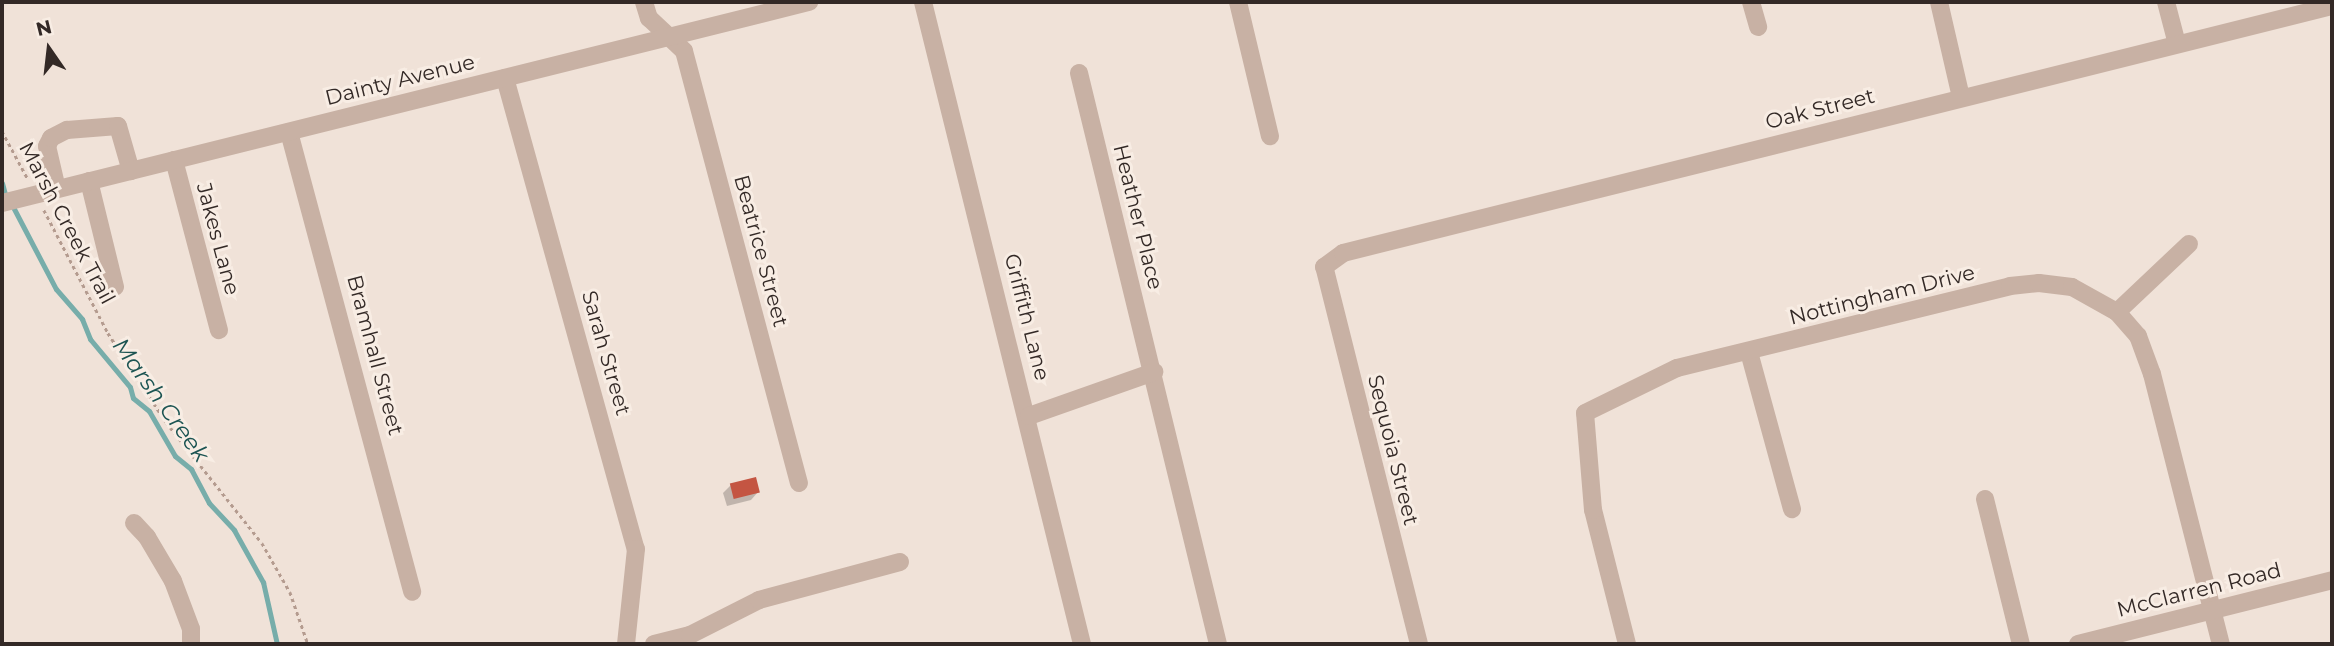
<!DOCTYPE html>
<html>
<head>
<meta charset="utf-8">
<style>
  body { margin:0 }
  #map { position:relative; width:2334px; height:646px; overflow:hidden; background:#f0e2d8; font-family:Montserrat,sans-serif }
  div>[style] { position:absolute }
  .shadow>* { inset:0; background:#0003 }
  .stream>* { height:5px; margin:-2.5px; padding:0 2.5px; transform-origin:2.5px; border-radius:2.5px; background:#77adaa }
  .building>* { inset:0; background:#c45542; transform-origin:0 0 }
  .path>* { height:2.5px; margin-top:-1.25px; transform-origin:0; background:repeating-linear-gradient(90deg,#b49b8f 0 3.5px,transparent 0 7px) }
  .minor>* { height:18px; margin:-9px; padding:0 9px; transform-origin:9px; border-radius:9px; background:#c8b1a4 }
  span { translate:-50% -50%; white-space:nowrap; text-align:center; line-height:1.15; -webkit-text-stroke:6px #f8ede4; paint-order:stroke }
  .street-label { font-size:21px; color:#332926 }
  .water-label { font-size:23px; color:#1c5452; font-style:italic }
  .frame { position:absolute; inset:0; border:4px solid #332926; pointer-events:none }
  .north { position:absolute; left:14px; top:14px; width:70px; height:70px; -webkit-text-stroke:5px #f8ede4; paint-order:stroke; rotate:346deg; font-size:19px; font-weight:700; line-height:28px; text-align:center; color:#332926 }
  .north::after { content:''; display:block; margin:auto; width:24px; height:32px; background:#332926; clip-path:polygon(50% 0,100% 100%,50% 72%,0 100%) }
</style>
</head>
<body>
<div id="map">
  <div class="shadow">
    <div style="clip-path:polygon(731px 485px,758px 492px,751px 500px,727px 506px,723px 493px)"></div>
  </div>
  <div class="stream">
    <div style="left:2px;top:183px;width:16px;rotate:75deg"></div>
    <div style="left:12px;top:205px;width:95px;rotate:62.4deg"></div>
    <div style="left:56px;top:289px;width:40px;rotate:49deg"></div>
    <div style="left:82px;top:319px;width:22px;rotate:68deg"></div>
    <div style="left:90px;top:339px;width:62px;rotate:50.2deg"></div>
    <div style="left:130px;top:387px;width:11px;rotate:75deg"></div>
    <div style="left:133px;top:398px;width:21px;rotate:39deg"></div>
    <div style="left:149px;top:411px;width:52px;rotate:60deg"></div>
    <div style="left:175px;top:456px;width:21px;rotate:39deg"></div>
    <div style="left:191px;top:469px;width:38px;rotate:62deg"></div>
    <div style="left:209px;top:503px;width:37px;rotate:47deg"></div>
    <div style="left:234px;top:530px;width:60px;rotate:60.9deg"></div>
    <div style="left:263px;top:582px;width:64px;rotate:77.3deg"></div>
  </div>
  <div class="building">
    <div style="left:756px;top:477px;width:16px;height:27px;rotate:76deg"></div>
  </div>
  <div class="path">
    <div style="left:2px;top:131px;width:55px;rotate:61.6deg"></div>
    <div style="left:44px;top:210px;width:139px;rotate:62.5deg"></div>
    <div style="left:108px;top:333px;width:106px;rotate:56.9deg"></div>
    <div style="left:166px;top:422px;width:154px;rotate:51.6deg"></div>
    <div style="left:262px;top:543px;width:56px;rotate:60.3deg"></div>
    <div style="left:290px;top:592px;width:55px;rotate:70.9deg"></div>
  </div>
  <div class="minor">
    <div style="left:644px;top:2px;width:17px;rotate:73deg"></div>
    <div style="left:649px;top:18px;width:48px;rotate:43.3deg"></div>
    <div style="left:684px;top:51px;width:447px;rotate:75.1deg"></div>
    <div style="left:923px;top:2px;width:661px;rotate:76.09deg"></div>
    <div style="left:1238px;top:2px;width:138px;rotate:76.6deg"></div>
    <div style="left:1751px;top:2px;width:26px;rotate:74deg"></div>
    <div style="left:1939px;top:2px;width:98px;rotate:77deg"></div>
    <div style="left:2166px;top:2px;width:43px;rotate:75.3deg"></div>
    <div style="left:1079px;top:73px;width:588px;rotate:76.32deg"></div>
    <div style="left:505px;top:78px;width:489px;rotate:74.5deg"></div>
    <div style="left:636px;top:549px;width:96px;rotate:96deg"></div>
    <div style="left:289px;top:132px;width:476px;rotate:75deg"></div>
    <div style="left:174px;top:160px;width:176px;rotate:75.2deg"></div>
    <div style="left:89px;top:181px;width:109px;rotate:76.2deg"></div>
    <div style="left:57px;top:189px;width:44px;rotate:-103.1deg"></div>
    <div style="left:47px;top:146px;width:9px;rotate:-63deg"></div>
    <div style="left:51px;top:138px;width:18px;rotate:-27deg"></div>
    <div style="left:67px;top:130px;width:51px;rotate:-4.5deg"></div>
    <div style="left:118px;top:126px;width:47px;rotate:73.9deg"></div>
    <div style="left:2px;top:203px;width:832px;rotate:-13.99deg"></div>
    <div style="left:2117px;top:312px;width:99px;rotate:-43.4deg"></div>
    <div style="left:1749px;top:352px;width:163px;rotate:74.7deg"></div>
    <div style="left:1029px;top:416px;width:133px;rotate:-19.4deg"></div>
    <div style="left:1985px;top:499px;width:149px;rotate:76.1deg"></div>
    <div style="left:134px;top:523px;width:19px;rotate:47deg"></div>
    <div style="left:147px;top:537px;width:51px;rotate:59.4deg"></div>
    <div style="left:173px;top:581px;width:51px;rotate:69.4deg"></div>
    <div style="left:191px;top:629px;width:15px;rotate:90deg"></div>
    <div style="left:654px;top:644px;width:37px;rotate:-14deg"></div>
    <div style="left:690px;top:635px;width:77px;rotate:-26.9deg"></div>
    <div style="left:759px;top:600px;width:146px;rotate:-15.1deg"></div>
    <div style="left:1419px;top:644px;width:389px;rotate:-104.1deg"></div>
    <div style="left:1324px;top:267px;width:24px;rotate:-36deg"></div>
    <div style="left:1343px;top:253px;width:1019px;rotate:-14.02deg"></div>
    <div style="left:1627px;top:644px;width:138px;rotate:-104.2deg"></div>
    <div style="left:1593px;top:510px;width:97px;rotate:-94.7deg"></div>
    <div style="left:1585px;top:413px;width:102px;rotate:-26.1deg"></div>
    <div style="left:1677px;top:368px;width:343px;rotate:-13.8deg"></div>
    <div style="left:2010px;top:286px;width:29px;rotate:-6deg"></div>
    <div style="left:2039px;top:283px;width:33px;rotate:7deg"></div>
    <div style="left:2072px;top:287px;width:51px;rotate:29.1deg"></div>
    <div style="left:2117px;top:312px;width:32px;rotate:49deg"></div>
    <div style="left:2138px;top:336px;width:40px;rotate:69.8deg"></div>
    <div style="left:2152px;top:374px;width:279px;rotate:75.7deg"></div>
    <div style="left:2078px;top:644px;width:262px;rotate:-14.1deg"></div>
  </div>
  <div class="street-label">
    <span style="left:400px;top:80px;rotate:-14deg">Dainty Avenue</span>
    <span style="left:1820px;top:109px;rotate:-14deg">Oak Street</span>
    <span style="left:1138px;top:217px;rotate:76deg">Heather Place</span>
    <span style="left:67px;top:223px;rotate:62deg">Marsh Creek Trail</span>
    <span style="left:218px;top:239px;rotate:75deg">Jakes Lane</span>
    <span style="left:761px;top:251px;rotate:75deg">Beatrice Street</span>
    <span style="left:1882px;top:295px;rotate:-14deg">Nottingham Drive</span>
    <span style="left:1027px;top:317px;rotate:76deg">Griffith Lane</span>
    <span style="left:606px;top:353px;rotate:74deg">Sarah Street</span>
    <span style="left:375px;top:355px;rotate:75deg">Bramhall Street</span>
    <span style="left:1393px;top:450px;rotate:76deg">Sequoia Street</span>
    <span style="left:2199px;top:590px;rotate:-14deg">McClarren Road</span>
  </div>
  <div class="water-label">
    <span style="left:161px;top:400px;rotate:54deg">Marsh Creek</span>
  </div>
  <div class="frame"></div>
  <div class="north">N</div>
</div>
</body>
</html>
